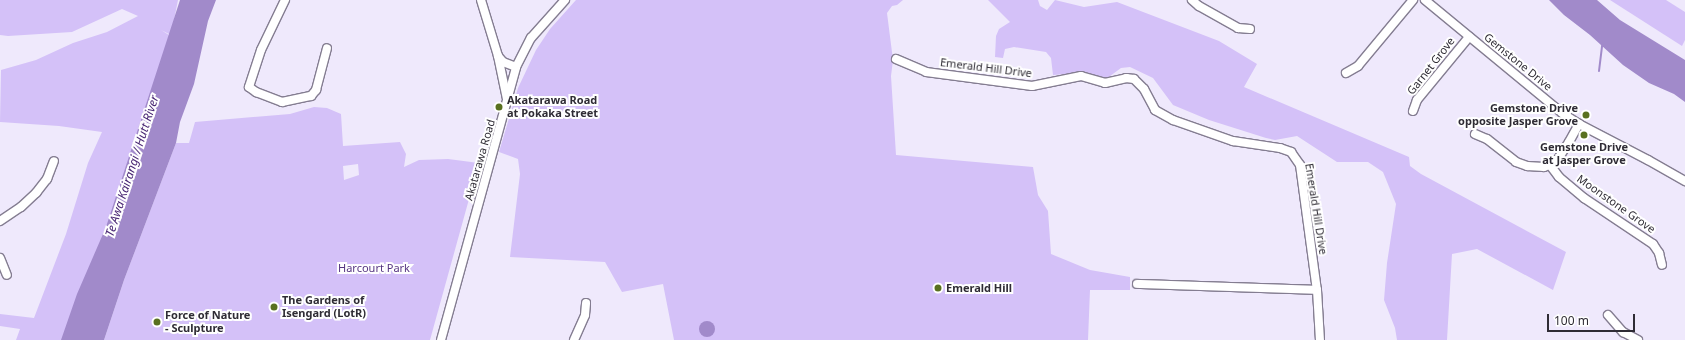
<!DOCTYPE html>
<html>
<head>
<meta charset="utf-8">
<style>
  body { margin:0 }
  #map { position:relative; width:1685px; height:340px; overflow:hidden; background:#efe9fc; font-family:"Noto Sans",sans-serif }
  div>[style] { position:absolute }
  .green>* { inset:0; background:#d4c1f8 }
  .water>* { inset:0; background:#a18aca }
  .round { border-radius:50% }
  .stream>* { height:2px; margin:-1px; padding:0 1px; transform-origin:1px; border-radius:1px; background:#a18aca }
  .roads { filter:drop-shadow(1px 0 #847d91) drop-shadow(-1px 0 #847d91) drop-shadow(0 1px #847d91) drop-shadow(0 -1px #847d91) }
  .minor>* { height:8px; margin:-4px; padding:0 4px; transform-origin:4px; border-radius:4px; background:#fff }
  .dots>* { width:11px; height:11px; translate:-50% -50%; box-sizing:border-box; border:2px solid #fff; border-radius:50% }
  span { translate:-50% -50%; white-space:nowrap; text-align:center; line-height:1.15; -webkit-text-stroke:4px #fff; paint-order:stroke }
  .street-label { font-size:11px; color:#2f2c35 }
  .poi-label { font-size:11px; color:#2f2c35; font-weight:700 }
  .left { translate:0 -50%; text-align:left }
  .right { translate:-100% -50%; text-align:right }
  .park-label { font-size:11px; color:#563582 }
  .water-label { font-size:12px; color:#482673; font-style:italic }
  .scale { position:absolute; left:1547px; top:314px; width:88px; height:18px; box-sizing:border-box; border:2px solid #2f2c35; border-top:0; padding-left:5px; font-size:12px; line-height:14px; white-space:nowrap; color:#2f2c35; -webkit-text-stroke:3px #fff; paint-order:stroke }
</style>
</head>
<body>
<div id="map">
  <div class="green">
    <div style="clip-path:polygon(0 0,178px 0,171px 35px,161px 30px,169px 35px,160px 66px,124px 181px,68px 340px,16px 340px,20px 329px,0 326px,0 314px,34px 318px,66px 234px,88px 163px,102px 132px,59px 126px,0 122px,1px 70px,36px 60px,73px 43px,107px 32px,138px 16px,122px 9px,72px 32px,8px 36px,0 35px)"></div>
    <div style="clip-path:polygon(576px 0,903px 0,897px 5px,892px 6px,887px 13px,893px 60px,891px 76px,896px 155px,1033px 167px,1038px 195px,1048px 211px,1051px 254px,1090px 270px,1130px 277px,1130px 290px,1090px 290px,1088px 340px,674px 340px,663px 284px,622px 292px,605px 262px,510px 257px,520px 174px,518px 159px,499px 152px,518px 88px,536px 50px,550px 29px)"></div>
    <div style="clip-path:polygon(988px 0,1038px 0,1040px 6px,1047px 10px,1055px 0,1084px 7px,1117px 2px,1219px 41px,1257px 64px,1244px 87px,1409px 157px,1410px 166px,1421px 174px,1566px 252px,1553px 290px,1477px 249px,1452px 254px,1447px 340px,1397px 340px,1395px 328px,1384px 300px,1387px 263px,1396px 204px,1383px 172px,1368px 162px,1337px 162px,1297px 136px,1275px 140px,1266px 138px,1209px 120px,1173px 105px,1153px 78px,1130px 67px,1121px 68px,1106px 79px,1079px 73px,1053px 75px,1051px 58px,1046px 52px,1014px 47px,1005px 49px,1003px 58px,995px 57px,996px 36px,999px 29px,1010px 22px)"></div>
    <div style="clip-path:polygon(1610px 0,1666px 0,1685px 12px,1685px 40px,1682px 46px)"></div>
    <div style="clip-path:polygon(evenodd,314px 107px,327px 108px,341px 114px,343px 146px,400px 142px,406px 154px,404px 167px,419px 160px,448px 159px,479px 163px,430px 340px,104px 340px,124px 280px,176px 143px,189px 143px,195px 122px,290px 114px,314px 107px,358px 164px,359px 175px,344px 180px,343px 166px,358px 164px)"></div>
  </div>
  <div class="water">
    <div style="clip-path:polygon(180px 0,216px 0,208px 21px,194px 84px,180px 122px,176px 143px,124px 280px,104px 340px,61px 340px,77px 294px,106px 227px)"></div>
    <div style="clip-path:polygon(1549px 0,1597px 0,1620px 20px,1685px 60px,1685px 102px,1674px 94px,1649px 83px,1623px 65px,1590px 35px,1564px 15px)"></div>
    <div class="round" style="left:699px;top:321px;width:16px;height:16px"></div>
  </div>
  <div class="stream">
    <div style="left:1599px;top:71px;width:26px;rotate:-83deg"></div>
  </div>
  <div class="roads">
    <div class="minor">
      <div style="left:285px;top:0;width:55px;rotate:115.6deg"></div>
      <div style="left:261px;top:50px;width:39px;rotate:108deg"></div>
      <div style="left:249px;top:87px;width:9px;rotate:36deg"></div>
      <div style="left:256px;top:92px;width:28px;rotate:21deg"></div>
      <div style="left:282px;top:102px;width:30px;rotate:-12deg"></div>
      <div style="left:311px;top:96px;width:8px;rotate:-50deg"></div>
      <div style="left:316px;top:90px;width:43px;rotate:-75.3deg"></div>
      <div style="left:481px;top:0;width:59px;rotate:73.1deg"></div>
      <div style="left:498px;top:56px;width:44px;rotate:78.2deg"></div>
      <div style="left:1192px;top:0;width:9px;rotate:41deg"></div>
      <div style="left:1199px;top:6px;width:45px;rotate:29.4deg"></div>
      <div style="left:1238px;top:28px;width:12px;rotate:5deg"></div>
      <div style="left:1425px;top:0;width:178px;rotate:39.5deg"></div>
      <div style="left:1562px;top:113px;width:20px;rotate:33deg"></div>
      <div style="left:1579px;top:124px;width:78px;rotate:27.6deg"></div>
      <div style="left:1648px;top:160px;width:43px;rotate:29.6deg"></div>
      <div style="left:498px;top:56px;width:8px;rotate:50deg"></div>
      <div style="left:503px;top:62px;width:14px;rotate:21deg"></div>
      <div style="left:896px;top:59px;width:33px;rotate:23deg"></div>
      <div style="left:926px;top:72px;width:107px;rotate:7.5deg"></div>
      <div style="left:1032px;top:86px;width:50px;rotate:-11.5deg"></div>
      <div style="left:1081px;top:76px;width:25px;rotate:16deg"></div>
      <div style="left:1105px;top:83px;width:22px;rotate:-13deg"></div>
      <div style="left:1126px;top:78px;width:8px;rotate:7deg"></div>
      <div style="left:1134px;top:79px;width:14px;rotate:45deg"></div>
      <div style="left:1144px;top:89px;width:24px;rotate:62deg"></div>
      <div style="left:1155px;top:110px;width:21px;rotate:29deg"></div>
      <div style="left:1173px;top:120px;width:64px;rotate:19.3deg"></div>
      <div style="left:1233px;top:141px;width:48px;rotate:8.5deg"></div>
      <div style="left:1280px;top:148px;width:12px;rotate:20deg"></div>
      <div style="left:1291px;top:152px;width:16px;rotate:55deg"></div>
      <div style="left:1300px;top:165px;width:126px;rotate:82.3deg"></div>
      <div style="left:1317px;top:290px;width:50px;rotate:86.6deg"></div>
      <div style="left:1346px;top:73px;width:14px;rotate:-30deg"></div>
      <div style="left:1358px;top:66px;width:86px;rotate:-50.2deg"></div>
      <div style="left:1413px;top:111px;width:12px;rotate:-70deg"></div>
      <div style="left:1417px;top:100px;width:82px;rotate:-50.5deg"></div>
      <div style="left:1475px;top:134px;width:13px;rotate:23deg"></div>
      <div style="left:1487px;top:139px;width:37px;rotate:38deg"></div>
      <div style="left:1516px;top:162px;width:12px;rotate:20deg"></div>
      <div style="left:1527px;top:166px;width:17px;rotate:3deg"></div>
      <div style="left:1544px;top:167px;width:13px;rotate:-23deg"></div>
      <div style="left:1556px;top:162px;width:24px;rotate:-57deg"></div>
      <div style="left:1569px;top:142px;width:21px;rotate:-61deg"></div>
      <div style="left:1550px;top:165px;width:15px;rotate:53deg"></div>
      <div style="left:1559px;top:177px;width:33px;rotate:40deg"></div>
      <div style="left:1584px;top:198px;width:83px;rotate:33.7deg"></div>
      <div style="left:1653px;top:244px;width:11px;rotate:56deg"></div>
      <div style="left:1659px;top:253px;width:12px;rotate:76deg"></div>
      <div style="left:0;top:221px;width:25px;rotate:-34deg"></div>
      <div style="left:21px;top:207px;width:21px;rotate:-43deg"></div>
      <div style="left:36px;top:193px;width:18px;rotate:-52deg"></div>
      <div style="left:47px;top:179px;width:19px;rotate:-69deg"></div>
      <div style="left:0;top:258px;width:18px;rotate:68deg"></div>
      <div style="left:1137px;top:284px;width:180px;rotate:1.9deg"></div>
      <div style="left:1608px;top:315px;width:23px;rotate:49deg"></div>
      <div style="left:1623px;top:332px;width:17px;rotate:28deg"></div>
      <div style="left:441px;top:340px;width:283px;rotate:-74.6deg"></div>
      <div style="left:516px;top:67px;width:33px;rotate:-63deg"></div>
      <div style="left:531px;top:38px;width:51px;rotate:-48.2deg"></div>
      <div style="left:574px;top:340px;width:27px;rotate:-66deg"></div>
      <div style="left:585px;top:315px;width:12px;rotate:-85deg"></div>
    </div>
  </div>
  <div class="dots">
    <div style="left:499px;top:107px;background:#597020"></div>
    <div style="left:1586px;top:115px;background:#597020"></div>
    <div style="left:1584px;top:135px;background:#597020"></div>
    <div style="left:938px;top:288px;background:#597020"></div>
    <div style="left:274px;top:307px;background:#597020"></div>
    <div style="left:157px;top:322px;background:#597020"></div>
  </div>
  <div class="street-label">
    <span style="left:1518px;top:62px;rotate:39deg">Gemstone Drive</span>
    <span style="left:1431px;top:66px;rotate:-52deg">Garnet Grove</span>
    <span style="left:986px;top:68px;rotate:7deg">Emerald Hill Drive</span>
    <span style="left:480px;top:160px;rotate:-74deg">Akatarawa Road</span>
    <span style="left:1616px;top:204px;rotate:35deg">Moonstone Grove</span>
    <span style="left:1316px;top:209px;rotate:81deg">Emerald Hill Drive</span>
  </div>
  <div class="poi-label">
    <span class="left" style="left:507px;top:107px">Akatarawa Road<br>at Pokaka Street</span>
    <span class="right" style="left:1578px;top:115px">Gemstone Drive<br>opposite Jasper Grove</span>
    <span style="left:1584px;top:154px">Gemstone Drive<br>at Jasper Grove</span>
    <span class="left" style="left:946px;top:288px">Emerald Hill</span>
    <span class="left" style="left:282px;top:307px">The Gardens of<br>Isengard (LotR)</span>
    <span class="left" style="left:165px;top:322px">Force of Nature<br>- Sculpture</span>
  </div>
  <div class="park-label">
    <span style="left:374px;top:268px">Harcourt Park</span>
  </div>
  <div class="water-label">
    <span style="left:132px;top:166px;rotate:-72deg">Te Awa Kairangi / Hutt River</span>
  </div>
  <div class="scale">100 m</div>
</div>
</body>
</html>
